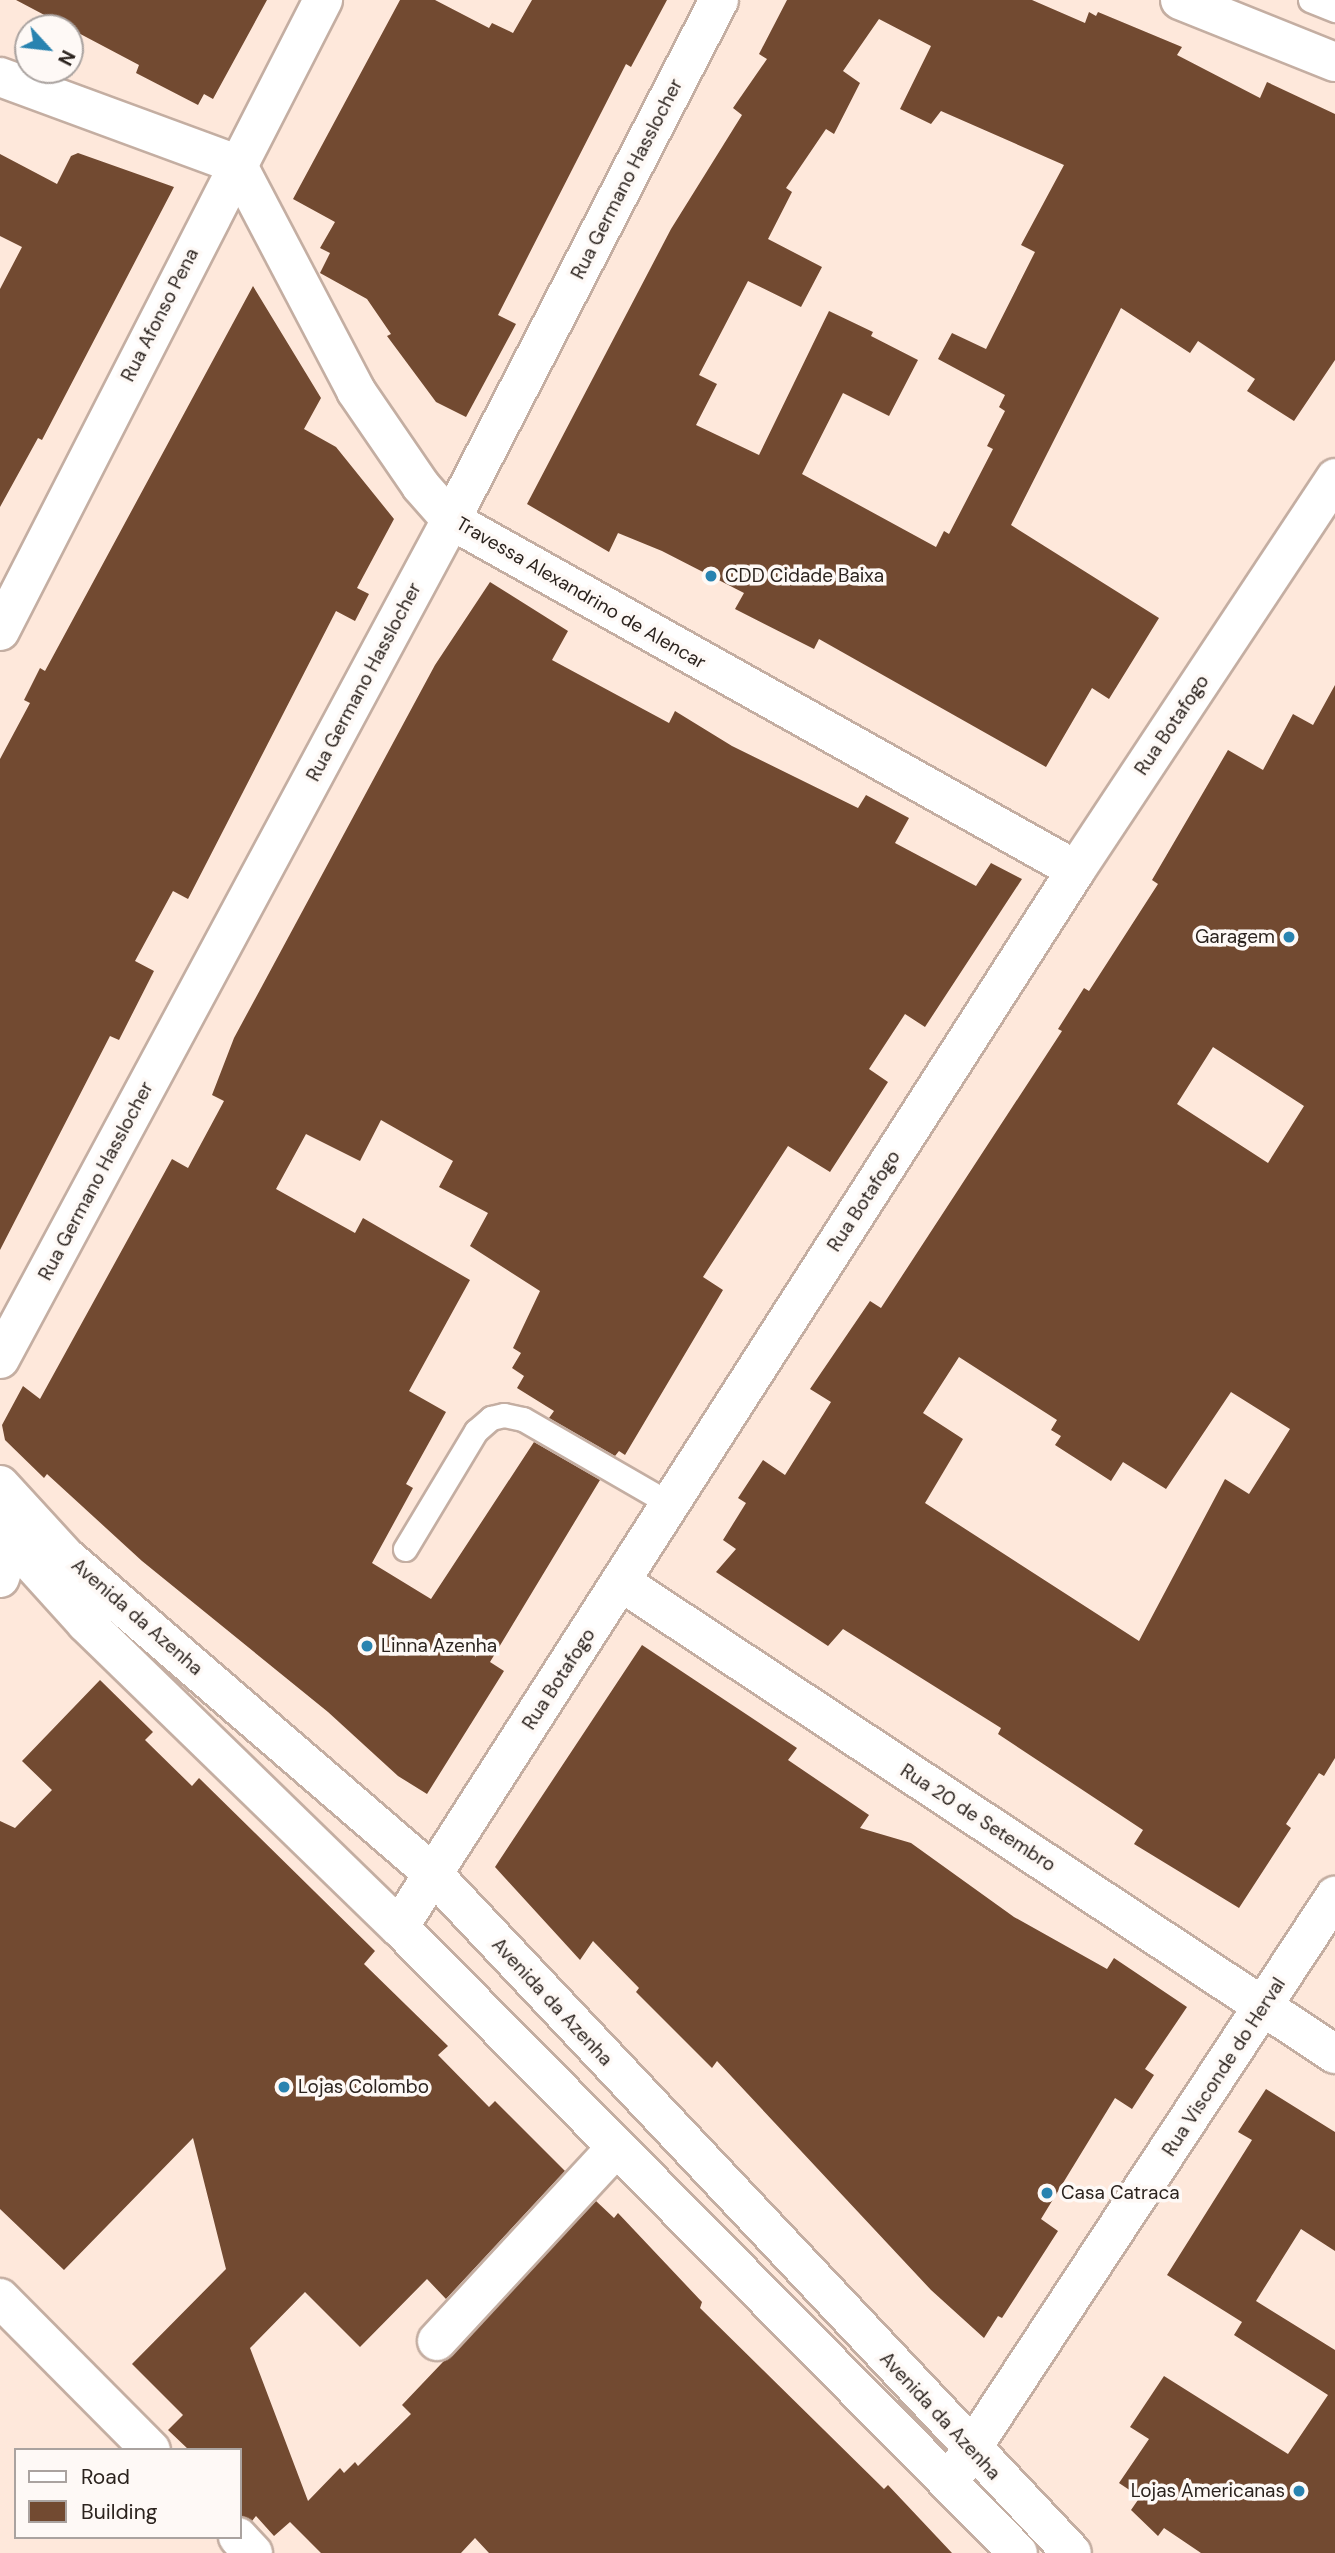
<!DOCTYPE html>
<html>
<head>
<meta charset="utf-8">
<style>
  body { margin:0 }
  #map { position:relative; width:1335px; height:2553px; overflow:hidden; background:#fee8db; font-family:"DM Sans",sans-serif }
  div>[style] { position:absolute }
  .building>* { inset:0; background:#724a31 }
  .roads { filter:drop-shadow(2px 0 #c4aea2) drop-shadow(-2px 0 #c4aea2) drop-shadow(0 2px #c4aea2) drop-shadow(0 -2px #c4aea2) }
  .service>* { height:23px; margin:-11.5px; padding:0 11.5px; transform-origin:11.5px; border-radius:11.5px; background:#fff }
  .minor>* { height:38px; margin:-19px; padding:0 19px; transform-origin:19px; border-radius:19px; background:#fff }
  .tertiary>* { height:38px; margin:-19px; padding:0 19px; transform-origin:19px; border-radius:19px; background:#fff }
  .secondary>* { height:38px; margin:-19px; padding:0 19px; transform-origin:19px; border-radius:19px; background:#fff }
  .dots>* { width:19px; height:19px; translate:-50% -50%; box-sizing:border-box; border:4px solid #fef9f6; border-radius:50% }
  span { translate:-50% -50%; white-space:nowrap; text-align:center; line-height:1.15; -webkit-text-stroke:7px #fef9f6; paint-order:stroke }
  .street-label { font-size:19px; color:#2b231e }
  .poi-label { font-size:19px; color:#2b231e }
  .left { translate:0 -50%; text-align:left }
  .right { translate:-100% -50%; text-align:right }
  .legend { position:absolute; left:14px; top:2448px; width:228px; height:91px; box-sizing:border-box; background:#fef9f6; border:2px solid #aaa3a0; margin:0; padding:9px 12px; list-style:none; font-size:21px; color:#2b231e }
  .legend li { display:flex; align-items:center; gap:14px; height:35px }
  .legend b { width:35px; border:2px solid #aaa3a0 }
  .north { position:absolute; left:14px; top:14px; width:70px; height:70px; box-sizing:border-box; background:#fef9f6; border:2px solid #aaa3a0; border-radius:50%; rotate:117deg; font-size:19px; font-weight:700; line-height:28px; text-align:center; color:#2b231e }
  .north::after { content:''; display:block; margin:auto; width:24px; height:32px; background:#2983b0; clip-path:polygon(50% 0,100% 100%,50% 72%,0 100%) }
</style>
</head>
<body>
<div id="map">
  <div class="building">
    <div style="clip-path:polygon(16px 0,267px 0,213px 99px,204px 94px,198px 105px,136px 73px,139px 65px)"></div>
    <div style="clip-path:polygon(400px 0,435px 0,489px 28px,492px 23px,513px 33px,532px 0,667px 0,631px 67px,626px 64px,498px 315px,516px 324px,466px 417px,436px 402px,387px 336px,391px 334px,367px 299px,320px 273px,330px 253px,320px 248px,335px 222px,293px 199px)"></div>
    <div style="clip-path:polygon(evenodd,787px 0,1032px 0,1085px 23px,1089px 12px,1096px 16px,1098px 12px,1182px 47px,1177px 55px,1260px 98px,1267px 82px,1335px 114px,1335px 360px,1294px 421px,1247px 391px,1255px 379px,1198px 341px,1190px 353px,1121px 308px,1011px 525px,1159px 618px,1109px 699px,1092px 688px,1046px 767px,819px 639px,814px 649px,735px 609px,744px 593px,662px 551px,618px 533px,609px 552px,527px 504px,671px 229px,742px 115px,733px 108px,767px 59px,759px 54px,787px 0,879px 19px,931px 46px,900px 109px,931px 124px,941px 111px,1064px 165px,1021px 245px,1035px 252px,986px 349px,952px 333px,938px 359px,1005px 395px,999px 407px,1005px 411px,987px 446px,993px 449px,949px 534px,944px 531px,936px 547px,802px 474px,843px 393px,889px 416px,918px 360px,871px 336px,873px 332px,829px 311px,759px 455px,696px 425px,717px 384px,699px 375px,748px 281px,801px 307px,822px 267px,768px 239px,792px 192px,786px 188px,826px 129px,834px 134px,860px 83px,843px 71px,879px 19px)"></div>
    <div style="clip-path:polygon(78px 153px,174px 187px,42px 440px,38px 438px,0 507px,0 289px,22px 247px,0 236px,0 154px,57px 184px,71px 156px)"></div>
    <div style="clip-path:polygon(253px 286px,321px 398px,304px 429px,336px 447px,394px 519px,357px 588px,369px 594px,355px 621px,336px 611px,188px 899px,173px 891px,135px 961px,154px 971px,119px 1040px,110px 1036px,0 1250px,0 759px,30px 703px,24px 700px,40px 668px,45px 671px)"></div>
    <div style="clip-path:polygon(490px 582px,568px 631px,552px 660px,669px 723px,675px 711px,732px 746px,858px 808px,866px 795px,909px 818px,895px 843px,976px 886px,991px 863px,1022px 879px,925px 1027px,905px 1014px,869px 1069px,888px 1082px,830px 1172px,788px 1146px,703px 1277px,723px 1290px,625px 1455px,619px 1451px,615px 1456px,549px 1418px,554px 1411px,517px 1388px,524px 1376px,512px 1368px,521px 1353px,513px 1348px,540px 1291px,470px 1246px,488px 1213px,439px 1187px,453px 1161px,381px 1120px,360px 1161px,306px 1134px,276px 1189px,355px 1233px,363px 1218px,470px 1280px,409px 1391px,446px 1412px,406px 1484px,413px 1488px,372px 1563px,431px 1599px,534px 1442px,600px 1480px,490px 1662px,504px 1671px,427px 1794px,398px 1776px,328px 1712px,142px 1561px,47px 1474px,44px 1478px,5px 1440px,2px 1425px,23px 1386px,40px 1399px,172px 1159px,188px 1168px,224px 1101px,212px 1095px,234px 1038px,435px 665px)"></div>
    <div style="clip-path:polygon(evenodd,1335px 685px,1335px 1758px,1324px 1776px,1319px 1773px,1286px 1824px,1291px 1828px,1239px 1908px,1134px 1844px,1143px 1830px,998px 1734px,1001px 1728px,843px 1629px,828px 1646px,716px 1572px,736px 1549px,723px 1540px,746px 1503px,738px 1498px,763px 1460px,785px 1475px,831px 1402px,810px 1389px,870px 1301px,881px 1308px,1062px 1031px,1058px 1029px,1084px 988px,1089px 991px,1158px 884px,1152px 880px,1228px 750px,1263px 770px,1293px 714px,1313px 725px,1335px 685px,1213px 1047px,1304px 1106px,1268px 1163px,1177px 1104px,1213px 1047px,1335px 685px,959px 1357px,1057px 1420px,1051px 1430px,1061px 1436px,1055px 1445px,1111px 1481px,1123px 1462px,1166px 1489px,1231px 1392px,1290px 1429px,1249px 1494px,1225px 1479px,1139px 1641px,925px 1503px,963px 1439px,923px 1413px,959px 1357px)"></div>
    <div style="clip-path:polygon(642px 1645px,797px 1748px,788px 1760px,869px 1815px,860px 1828px,911px 1843px,1014px 1917px,1107px 1969px,1114px 1958px,1187px 2007px,1145px 2069px,1154px 2075px,1132px 2109px,1115px 2098px,1041px 2219px,1058px 2231px,1002px 2318px,998px 2316px,984px 2338px,931px 2290px,717px 2061px,712px 2068px,636px 1992px,639px 1988px,593px 1941px,580px 1960px,495px 1867px)"></div>
    <div style="clip-path:polygon(100px 1680px,153px 1732px,145px 1740px,192px 1786px,199px 1778px,375px 1951px,364px 1964px,448px 2046px,438px 2055px,489px 2107px,495px 2101px,565px 2171px,446px 2299px,427px 2279px,360px 2347px,305px 2292px,250px 2348px,308px 2501px,340px 2468px,344px 2473px,355px 2462px,358px 2466px,411px 2414px,402px 2405px,596px 2201px,614px 2218px,618px 2213px,702px 2302px,700px 2308px,884px 2489px,888px 2485px,952px 2553px,489px 2553px,475px 2538px,461px 2553px,321px 2553px,290px 2522px,274px 2536px,256px 2516px,252px 2521px,240px 2516px,240px 2450px,189px 2450px,168px 2430px,183px 2415px,132px 2364px,226px 2269px,193px 2138px,64px 2270px,0 2209px,0 1821px,15px 1828px,52px 1790px,22px 1761px)"></div>
    <div style="clip-path:polygon(1266px 2089px,1335px 2132px,1335px 2251px,1301px 2229px,1256px 2301px,1335px 2350px,1335px 2553px,1201px 2553px,1164px 2528px,1158px 2536px,1131px 2510px,1140px 2497px,1119px 2483px,1149px 2439px,1130px 2427px,1164px 2376px,1288px 2454px,1328px 2395px,1234px 2335px,1242px 2322px,1167px 2275px,1252px 2140px,1238px 2132px)"></div>
  </div>
  <div class="roads">
    <div class="service">
      <div style="left:1310px;top:0;width:27px;rotate:22deg"></div>
      <div style="left:405px;top:1549px;width:138px;rotate:-59deg"></div>
      <div style="left:476px;top:1431px;width:20px;rotate:-41deg"></div>
      <div style="left:491px;top:1418px;width:13px;rotate:-13deg"></div>
      <div style="left:504px;top:1415px;width:19px;rotate:12deg"></div>
      <div style="left:523px;top:1419px;width:170px;rotate:30deg"></div>
    </div>
    <div class="minor">
      <div style="left:0;top:77px;width:252px;rotate:20.2deg"></div>
      <div style="left:237px;top:164px;width:256px;rotate:62.3deg"></div>
      <div style="left:356px;top:391px;width:115px;rotate:55.6deg"></div>
      <div style="left:421px;top:486px;width:45px;rotate:48.6deg"></div>
      <div style="left:451px;top:520px;width:716px;rotate:29.25deg"></div>
      <div style="left:0;top:631px;width:709px;rotate:-62.89deg"></div>
      <div style="left:0;top:1359px;width:953px;rotate:-61.74deg"></div>
      <div style="left:451px;top:520px;width:585px;rotate:-62.73deg"></div>
      <div style="left:621px;top:1582px;width:856px;rotate:33.47deg"></div>
      <div style="left:437px;top:2341px;width:263px;rotate:-47.2deg"></div>
    </div>
    <div class="tertiary">
      <div style="left:0;top:1578px;width:38px;rotate:-72deg"></div>
      <div style="left:399px;top:1927px;width:1255px;rotate:-57.36deg"></div>
      <div style="left:1076px;top:870px;width:470px;rotate:-56.5deg"></div>
      <div style="left:0;top:2298px;width:214px;rotate:45.2deg"></div>
      <div style="left:949px;top:2483px;width:703px;rotate:-56.67deg"></div>
      <div style="left:238px;top:2537px;width:22px;rotate:47deg"></div>
    </div>
    <div class="secondary">
      <div style="left:1180px;top:0;width:167px;rotate:21.8deg"></div>
      <div style="left:0;top:1485px;width:98px;rotate:47.5deg"></div>
      <div style="left:66px;top:1557px;width:485px;rotate:40.8deg"></div>
      <div style="left:433px;top:1874px;width:932px;rotate:46.74deg"></div>
      <div style="left:0;top:1528px;width:128px;rotate:47.8deg"></div>
      <div style="left:86px;top:1623px;width:436px;rotate:44.2deg"></div>
      <div style="left:399px;top:1927px;width:880px;rotate:45.32deg"></div>
    </div>
  </div>
  <div class="dots">
    <div style="left:711px;top:576px;background:#2983b0"></div>
    <div style="left:1289px;top:937px;background:#2983b0"></div>
    <div style="left:367px;top:1646px;background:#2983b0"></div>
    <div style="left:284px;top:2087px;background:#2983b0"></div>
    <div style="left:1047px;top:2193px;background:#2983b0"></div>
    <div style="left:1299px;top:2491px;background:#2983b0"></div>
  </div>
  <div class="street-label">
    <span style="left:627px;top:179px;rotate:-63deg">Rua Germano Hasslocher</span>
    <span style="left:160px;top:315px;rotate:-63deg">Rua Afonso Pena</span>
    <span style="left:581px;top:593px;rotate:30deg">Travessa Alexandrino de Alencar</span>
    <span style="left:364px;top:682px;rotate:-62deg">Rua Germano Hasslocher</span>
    <span style="left:1172px;top:725px;rotate:-56deg">Rua Botafogo</span>
    <span style="left:96px;top:1181px;rotate:-62deg">Rua Germano Hasslocher</span>
    <span style="left:864px;top:1201px;rotate:-57deg">Rua Botafogo</span>
    <span style="left:137px;top:1617px;rotate:41deg">Avenida da Azenha</span>
    <span style="left:559px;top:1679px;rotate:-57deg">Rua Botafogo</span>
    <span style="left:978px;top:1818px;rotate:33deg">Rua 20 de Setembro</span>
    <span style="left:552px;top:2002px;rotate:47deg">Avenida da Azenha</span>
    <span style="left:1224px;top:2067px;rotate:-57deg">Rua Visconde do Herval</span>
    <span style="left:940px;top:2416px;rotate:47deg">Avenida da Azenha</span>
  </div>
  <div class="poi-label">
    <span class="left" style="left:725px;top:576px">CDD Cidade Baixa</span>
    <span class="right" style="left:1275px;top:937px">Garagem</span>
    <span class="left" style="left:381px;top:1646px">Linna Azenha</span>
    <span class="left" style="left:298px;top:2087px">Lojas Colombo</span>
    <span class="left" style="left:1061px;top:2193px">Casa Catraca</span>
    <span class="right" style="left:1285px;top:2491px">Lojas Americanas</span>
  </div>
  <ul class="legend">
  <li><b style="height:9px;background:#fff"></b>Road</li>
  <li><b style="height:19px;background:#724a31"></b>Building</li>
  </ul>
  <div class="north">N</div>
</div>
</body>
</html>
